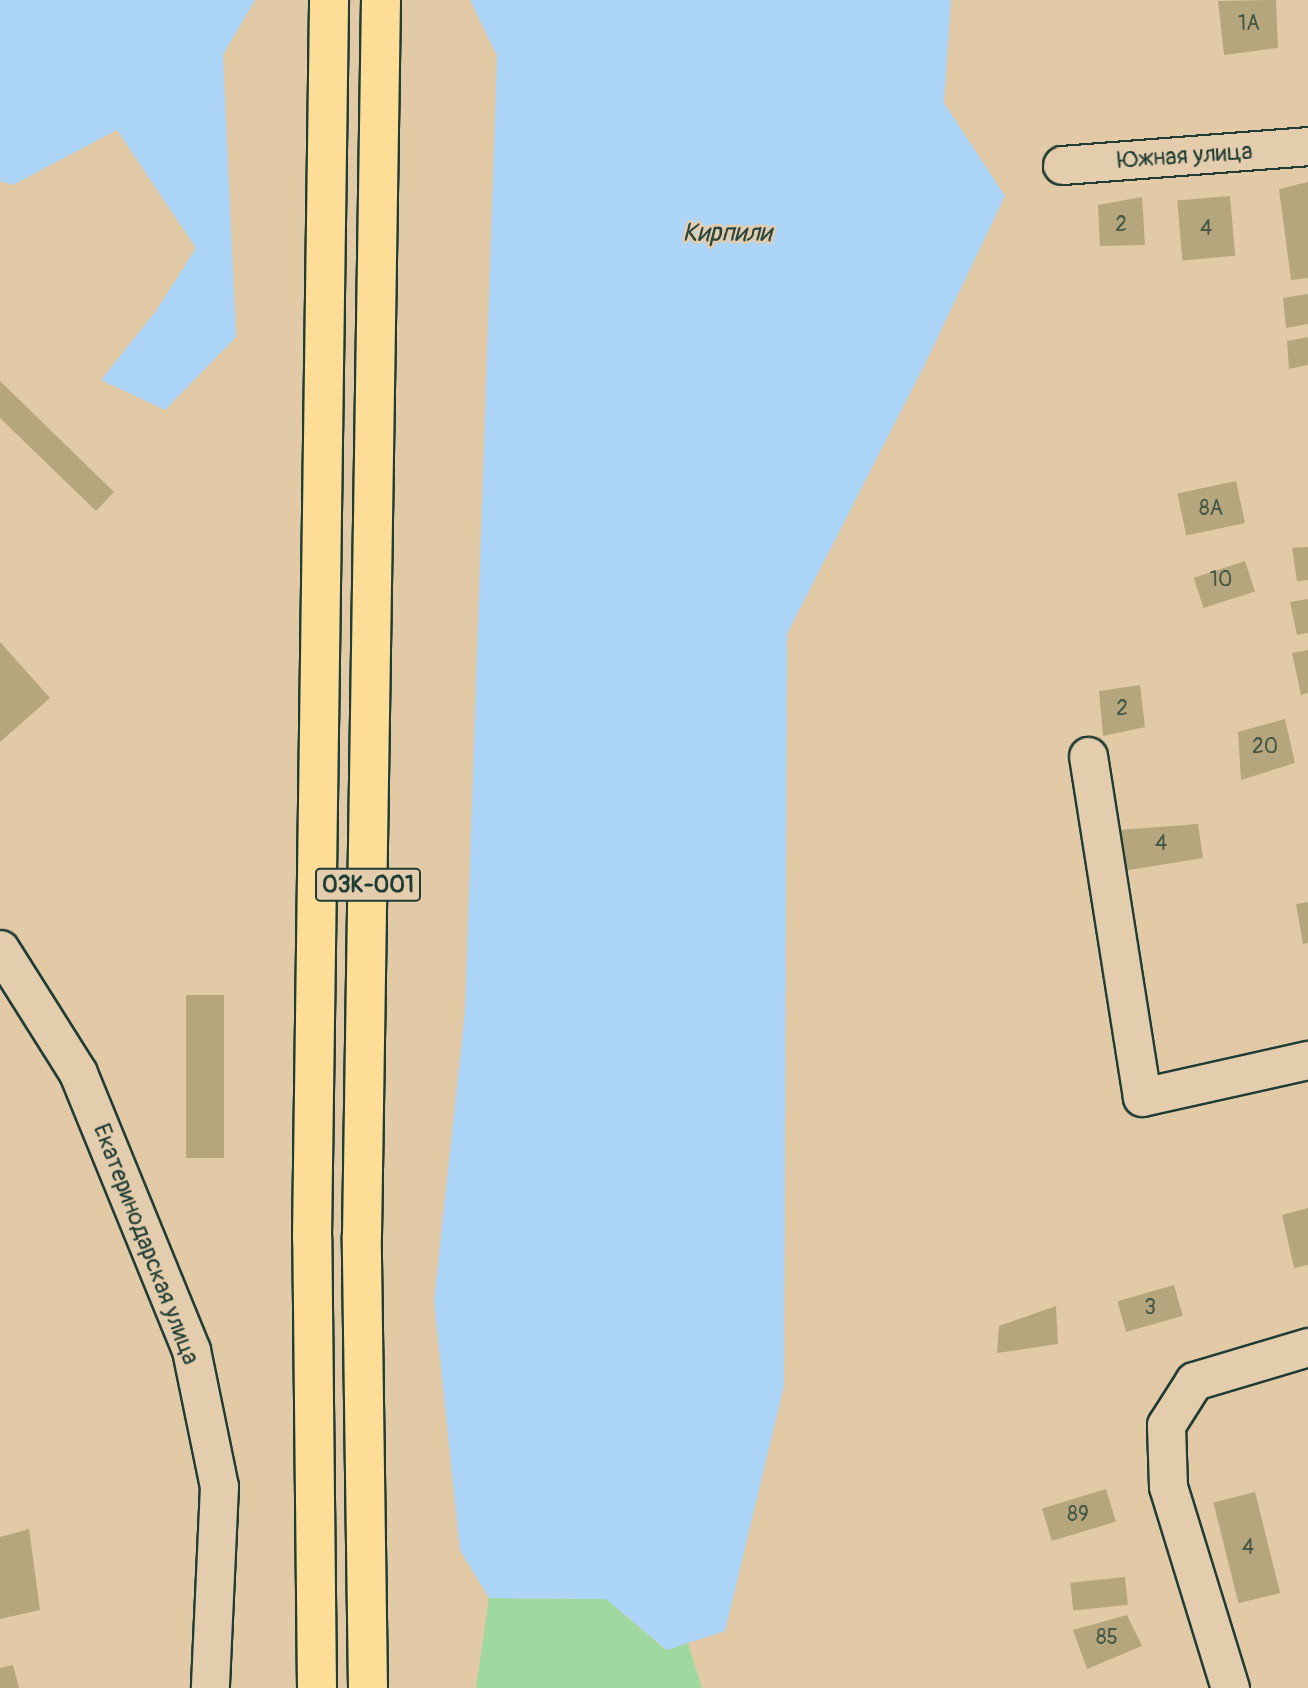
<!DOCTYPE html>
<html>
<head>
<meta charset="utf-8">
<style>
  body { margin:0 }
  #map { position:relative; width:1308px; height:1688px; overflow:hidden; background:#e2caa7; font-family:Pangolin,sans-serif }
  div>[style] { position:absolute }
  .green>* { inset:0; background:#a0d99f }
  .water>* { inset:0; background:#add5f7 }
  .building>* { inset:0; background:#b5a67e; transform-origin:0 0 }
  .roads { filter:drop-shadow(2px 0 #1f3d34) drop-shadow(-2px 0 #1f3d34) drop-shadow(0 2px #1f3d34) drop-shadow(0 -2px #1f3d34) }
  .minor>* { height:37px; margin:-18.5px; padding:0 18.5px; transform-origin:18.5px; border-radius:18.5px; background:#e4cdad }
  .major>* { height:38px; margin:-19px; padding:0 19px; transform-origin:19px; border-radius:19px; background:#fedd96 }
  span { translate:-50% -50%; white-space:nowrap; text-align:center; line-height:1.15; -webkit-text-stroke:5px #e4cdad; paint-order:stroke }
  .number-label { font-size:21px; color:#445746 }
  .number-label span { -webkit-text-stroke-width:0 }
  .shield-label span { padding:2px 5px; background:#e4cdad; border:2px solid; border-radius:5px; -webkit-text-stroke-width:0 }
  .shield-label { font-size:23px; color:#1f3d34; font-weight:700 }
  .street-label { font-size:24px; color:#1f3d34 }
  .water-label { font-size:26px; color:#26453e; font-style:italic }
</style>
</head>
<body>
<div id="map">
  <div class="green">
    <div style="clip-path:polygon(489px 1598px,606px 1599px,666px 1650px,688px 1643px,702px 1688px,476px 1688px)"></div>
  </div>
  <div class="water">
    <div style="clip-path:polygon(0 0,255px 0,223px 55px,236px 337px,165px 410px,101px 380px,156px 311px,196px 248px,117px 130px,13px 185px,0 181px)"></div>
    <div style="clip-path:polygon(470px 0,951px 0,944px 103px,1005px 196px,925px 364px,787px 634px,784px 1386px,725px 1631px,667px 1650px,606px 1599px,489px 1598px,460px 1550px,434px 1301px,465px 1011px,497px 56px)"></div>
  </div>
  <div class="building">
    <div style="clip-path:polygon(1276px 0,1278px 48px,1224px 55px,1218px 1px)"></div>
    <div style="clip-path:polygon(1308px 182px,1308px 278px,1291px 280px,1279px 189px)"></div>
    <div style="left:1230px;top:196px;width:60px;height:53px;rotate:85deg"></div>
    <div style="clip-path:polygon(1142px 197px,1145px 245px,1100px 246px,1098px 205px)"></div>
    <div style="clip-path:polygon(1308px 294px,1308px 324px,1286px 328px,1283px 298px)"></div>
    <div style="clip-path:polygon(1308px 337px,1308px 365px,1289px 369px,1287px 341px)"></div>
    <div style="clip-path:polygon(0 381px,114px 492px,96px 511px,0 418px)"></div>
    <div style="left:1236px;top:481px;width:43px;height:60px;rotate:78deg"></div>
    <div style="clip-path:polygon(1308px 547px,1308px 580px,1297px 581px,1292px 548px)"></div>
    <div style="left:1245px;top:561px;width:32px;height:54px;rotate:72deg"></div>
    <div style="clip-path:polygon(1308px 599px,1308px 633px,1297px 635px,1290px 602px)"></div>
    <div style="clip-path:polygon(0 642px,50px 698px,0 742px)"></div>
    <div style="clip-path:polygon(1308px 650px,1308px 693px,1301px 695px,1292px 653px)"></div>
    <div style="clip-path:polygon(1140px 685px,1145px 727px,1103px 736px,1099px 691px)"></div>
    <div style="clip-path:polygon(1285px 719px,1295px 763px,1241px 780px,1238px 732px)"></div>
    <div style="clip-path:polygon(1198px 824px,1203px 858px,1123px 871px,1119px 830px)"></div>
    <div style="clip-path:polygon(1308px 902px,1308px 943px,1303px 944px,1296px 904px)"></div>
    <div style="left:186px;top:995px;width:38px;height:163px"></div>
    <div style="clip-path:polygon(1308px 1208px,1308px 1265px,1294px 1268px,1282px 1215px)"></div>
    <div style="left:1174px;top:1285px;width:32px;height:59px;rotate:74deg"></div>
    <div style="clip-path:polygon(1056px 1306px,1058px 1344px,997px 1353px,999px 1326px)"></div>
    <div style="left:1106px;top:1489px;width:34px;height:67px;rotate:73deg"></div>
    <div style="left:1255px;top:1492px;width:104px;height:43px;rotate:76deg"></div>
    <div style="clip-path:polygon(29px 1529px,40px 1610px,0 1619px,0 1537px)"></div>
    <div style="left:1125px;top:1577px;width:28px;height:55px;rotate:84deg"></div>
    <div style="clip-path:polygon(1127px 1615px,1142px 1646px,1087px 1669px,1073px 1630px)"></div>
    <div style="clip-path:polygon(13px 1665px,19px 1688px,0 1688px,0 1668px)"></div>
  </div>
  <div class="roads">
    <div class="minor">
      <div style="left:1062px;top:165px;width:247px;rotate:-4.4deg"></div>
      <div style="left:1088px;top:756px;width:345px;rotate:81deg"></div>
      <div style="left:1142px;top:1097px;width:170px;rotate:-12.6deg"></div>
      <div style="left:0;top:949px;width:146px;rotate:57.8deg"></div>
      <div style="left:78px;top:1073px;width:299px;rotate:67.8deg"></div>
      <div style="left:191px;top:1350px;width:139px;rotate:78.4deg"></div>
      <div style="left:219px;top:1486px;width:202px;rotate:92.6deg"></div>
      <div style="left:1230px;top:1688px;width:211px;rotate:-107.1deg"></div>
      <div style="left:1168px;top:1486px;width:61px;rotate:-91.9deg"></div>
      <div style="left:1166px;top:1425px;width:52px;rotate:-57.5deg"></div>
      <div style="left:1194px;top:1381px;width:119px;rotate:-16.6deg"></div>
    </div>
    <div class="major">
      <div style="left:317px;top:1688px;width:450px;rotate:-90.6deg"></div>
      <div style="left:312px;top:1238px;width:1238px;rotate:-89.21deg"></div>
      <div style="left:368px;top:1688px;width:452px;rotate:-90.8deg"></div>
      <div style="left:362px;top:1236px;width:1236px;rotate:-89.12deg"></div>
    </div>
  </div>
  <div class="number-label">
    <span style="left:1249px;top:24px">1А</span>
    <span style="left:1121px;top:225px">2</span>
    <span style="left:1206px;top:229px">4</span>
    <span style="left:1211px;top:509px">8А</span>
    <span style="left:1221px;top:580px">10</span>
    <span style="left:1122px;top:709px">2</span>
    <span style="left:1265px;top:747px">20</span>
    <span style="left:1161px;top:844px">4</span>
    <span style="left:1150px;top:1308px">3</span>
    <span style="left:1078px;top:1515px">89</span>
    <span style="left:1248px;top:1548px">4</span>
    <span style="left:1107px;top:1638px">85</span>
  </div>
  <div class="shield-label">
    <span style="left:368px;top:885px">03К-001</span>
  </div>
  <div class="street-label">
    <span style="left:1185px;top:156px;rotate:-4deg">Южная улица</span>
    <span style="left:146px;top:1244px;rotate:69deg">Екатеринодарская улица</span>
  </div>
  <div class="water-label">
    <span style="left:727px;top:234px">Кирпили</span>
  </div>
</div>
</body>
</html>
